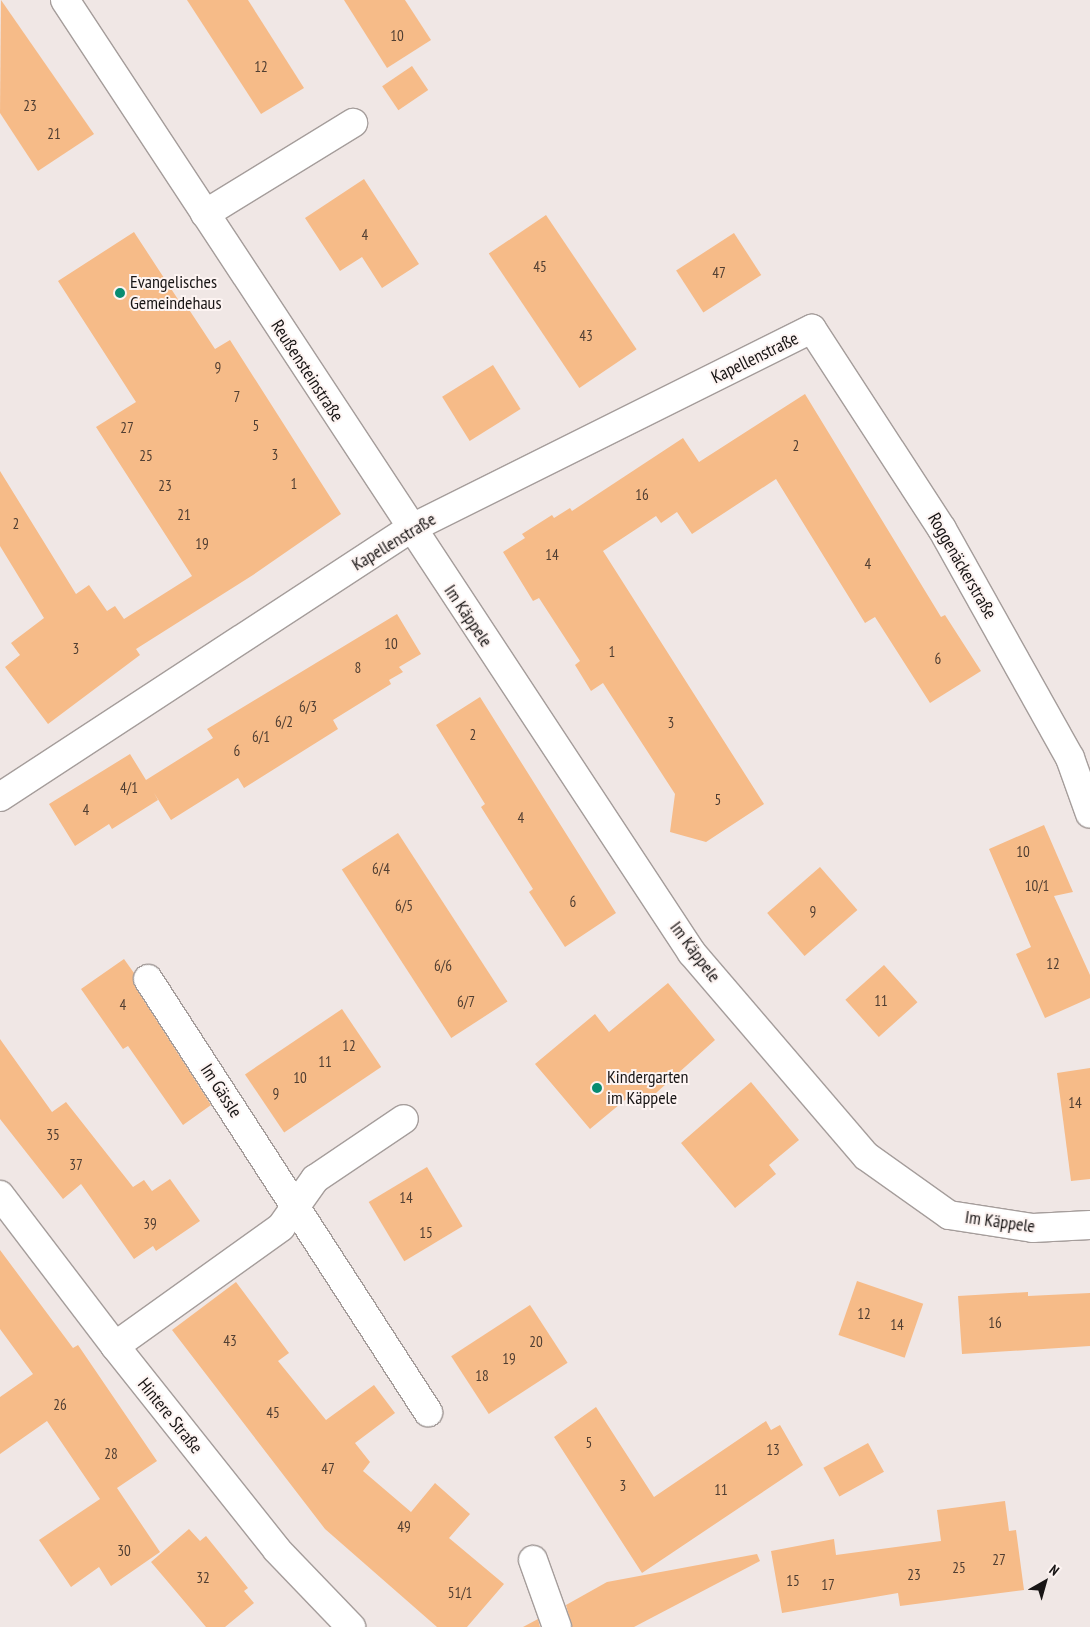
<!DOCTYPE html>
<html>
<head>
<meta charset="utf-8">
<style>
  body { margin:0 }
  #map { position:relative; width:1090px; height:1627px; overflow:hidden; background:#f0e7e5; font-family:"PT Sans Narrow",sans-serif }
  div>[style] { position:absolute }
  .building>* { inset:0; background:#f6bb88; transform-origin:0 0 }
  .roads { filter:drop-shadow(1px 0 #a59d9b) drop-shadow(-1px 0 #a59d9b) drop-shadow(0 1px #a59d9b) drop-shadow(0 -1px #a59d9b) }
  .street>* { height:28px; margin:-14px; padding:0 14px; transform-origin:14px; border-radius:14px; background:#fff }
  .dots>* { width:14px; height:14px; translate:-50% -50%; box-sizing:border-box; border:2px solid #fdf4f2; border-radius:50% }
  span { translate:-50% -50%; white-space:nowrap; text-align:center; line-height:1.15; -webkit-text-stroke:4px #fdf4f2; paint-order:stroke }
  .number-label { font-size:15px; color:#503e32 }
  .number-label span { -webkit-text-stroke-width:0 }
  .poi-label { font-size:18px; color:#181515 }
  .left { translate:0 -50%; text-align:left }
  .street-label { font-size:18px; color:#181515 }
  .north { position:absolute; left:1020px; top:1557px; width:50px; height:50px; -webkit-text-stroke:4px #fdf4f2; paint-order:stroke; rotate:38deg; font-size:14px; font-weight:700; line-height:20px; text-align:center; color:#181515 }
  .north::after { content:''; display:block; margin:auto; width:18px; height:22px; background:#181515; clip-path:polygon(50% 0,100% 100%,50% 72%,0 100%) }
</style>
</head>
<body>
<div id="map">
  <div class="building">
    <div style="clip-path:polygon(1px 0,94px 134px,38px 171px,0 113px)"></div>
    <div style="clip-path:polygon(187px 0,248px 0,304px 88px,261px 114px)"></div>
    <div style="clip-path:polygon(344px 0,405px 0,431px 40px,387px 68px)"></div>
    <div style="left:412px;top:66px;width:29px;height:36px;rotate:56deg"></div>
    <div style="clip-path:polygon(364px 179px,419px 264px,382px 288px,362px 257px,340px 271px,305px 218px)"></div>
    <div style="left:546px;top:215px;width:162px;height:69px;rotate:56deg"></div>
    <div style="clip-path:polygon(134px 232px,183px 307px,186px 305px,215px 349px,230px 340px,341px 514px,253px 575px,136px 649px,140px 655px,48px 724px,5px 667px,20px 655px,11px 643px,44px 618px,0 546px,0 471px,76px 594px,89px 585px,107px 611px,115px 606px,124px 619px,192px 576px,96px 427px,136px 402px,58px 281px)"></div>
    <div style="left:734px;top:233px;width:50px;height:69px;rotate:57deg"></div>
    <div style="left:493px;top:365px;width:52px;height:60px;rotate:58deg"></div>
    <div style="clip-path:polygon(805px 394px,941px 617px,945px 615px,981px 671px,930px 703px,875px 617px,865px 623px,776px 479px,692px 534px,677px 512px,661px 523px,656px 516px,603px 551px,764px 804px,706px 842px,670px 832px,675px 794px,603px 683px,591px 691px,575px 665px,580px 661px,539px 598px,533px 601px,503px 552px,525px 538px,522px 534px,552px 515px,554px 518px,570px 508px,572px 511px,683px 438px,699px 462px)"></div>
    <div style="clip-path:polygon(397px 614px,421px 654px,399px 667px,403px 672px,389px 680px,391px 684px,333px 720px,338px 729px,244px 788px,238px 778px,171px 820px,154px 793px,158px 800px,112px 829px,109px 824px,75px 846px,49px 804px,130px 754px,146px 780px,213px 738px,207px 729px)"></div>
    <div style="clip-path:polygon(480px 697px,616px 913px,565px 947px,529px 892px,533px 889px,481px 807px,485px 804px,436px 725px)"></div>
    <div style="clip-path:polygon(1044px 825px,1073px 892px,1054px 896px,1090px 975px,1090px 998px,1045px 1018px,1016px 954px,1031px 947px,989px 849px)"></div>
    <div style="left:398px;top:833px;width:201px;height:67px;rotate:57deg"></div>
    <div style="left:820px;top:867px;width:57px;height:70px;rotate:49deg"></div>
    <div style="clip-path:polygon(124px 959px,134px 973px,135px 987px,211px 1105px,183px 1125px,128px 1046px,123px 1049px,81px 989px)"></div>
    <div style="left:884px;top:965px;width:50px;height:52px;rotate:48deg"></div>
    <div style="clip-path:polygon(668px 983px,715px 1040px,646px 1102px,637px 1090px,590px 1129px,535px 1064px,595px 1014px,609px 1032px)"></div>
    <div style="left:342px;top:1009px;width:70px;height:117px;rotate:56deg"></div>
    <div style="clip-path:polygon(0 1039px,52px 1112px,66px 1102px,133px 1187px,144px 1180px,152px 1191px,170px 1179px,200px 1221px,156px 1251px,153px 1246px,134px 1259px,81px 1184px,63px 1199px,0 1119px)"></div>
    <div style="clip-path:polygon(1090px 1068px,1090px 1179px,1071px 1181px,1057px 1073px)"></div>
    <div style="clip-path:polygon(751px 1082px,799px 1140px,769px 1165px,776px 1174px,735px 1208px,681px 1143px)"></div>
    <div style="left:427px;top:1167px;width:69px;height:68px;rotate:59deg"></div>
    <div style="clip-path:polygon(0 1250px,73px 1348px,78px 1345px,157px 1461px,117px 1488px,160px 1552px,111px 1586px,99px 1567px,71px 1587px,39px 1540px,100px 1499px,47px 1421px,0 1454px,0 1397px,33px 1374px,0 1329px)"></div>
    <div style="left:857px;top:1281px;width:70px;height:57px;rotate:19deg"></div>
    <div style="clip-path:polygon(236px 1282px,289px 1353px,278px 1361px,326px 1420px,374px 1385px,395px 1413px,355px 1443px,370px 1462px,363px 1471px,411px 1512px,435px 1483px,470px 1514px,449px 1538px,504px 1584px,467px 1627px,437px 1627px,325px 1529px,172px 1330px)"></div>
    <div style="clip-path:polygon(1028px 1292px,1028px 1296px,1090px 1293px,1090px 1346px,962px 1354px,958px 1296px)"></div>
    <div style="left:530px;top:1305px;width:69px;height:94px;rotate:57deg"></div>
    <div style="clip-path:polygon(596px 1407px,654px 1497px,766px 1421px,771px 1430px,780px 1425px,803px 1465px,642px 1573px,554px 1437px)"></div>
    <div style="left:868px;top:1443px;width:33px;height:51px;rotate:61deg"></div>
    <div style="clip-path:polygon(1005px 1501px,1009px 1531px,1016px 1530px,1024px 1590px,900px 1606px,898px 1593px,782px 1613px,771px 1551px,834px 1539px,836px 1555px,941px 1541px,937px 1510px)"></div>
    <div style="clip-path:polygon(189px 1529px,200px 1541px,206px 1536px,248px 1588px,244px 1591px,254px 1603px,225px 1627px,206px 1627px,151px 1562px)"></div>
    <div style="clip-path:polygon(757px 1554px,760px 1561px,634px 1627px,572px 1627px,566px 1605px,607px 1582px)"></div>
    <div style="clip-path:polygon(538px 1619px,540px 1627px,523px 1627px)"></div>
  </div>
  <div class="roads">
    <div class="street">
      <div style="left:65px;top:0;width:1141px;rotate:56.66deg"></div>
      <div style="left:692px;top:953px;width:267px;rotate:49.4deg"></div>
      <div style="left:866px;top:1156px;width:102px;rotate:35.4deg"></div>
      <div style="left:949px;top:1215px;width:85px;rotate:8.8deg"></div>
      <div style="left:1033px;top:1228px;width:57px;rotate:-3deg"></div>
      <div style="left:205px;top:214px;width:174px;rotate:-31.6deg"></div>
      <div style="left:0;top:797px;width:490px;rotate:-33.2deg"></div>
      <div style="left:410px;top:529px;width:449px;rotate:-26.5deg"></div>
      <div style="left:812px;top:329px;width:239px;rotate:57deg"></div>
      <div style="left:942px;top:529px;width:262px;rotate:60.8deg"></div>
      <div style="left:1070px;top:758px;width:59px;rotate:70.3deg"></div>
      <div style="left:148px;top:979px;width:516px;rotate:57.11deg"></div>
      <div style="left:0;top:1195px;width:190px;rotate:52.7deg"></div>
      <div style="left:115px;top:1346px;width:260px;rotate:51.5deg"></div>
      <div style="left:277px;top:1550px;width:107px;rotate:46.1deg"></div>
      <div style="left:115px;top:1346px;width:204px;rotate:-35.6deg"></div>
      <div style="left:281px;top:1227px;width:59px;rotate:-54.7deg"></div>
      <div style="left:315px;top:1179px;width:107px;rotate:-34deg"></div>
      <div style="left:533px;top:1560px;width:71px;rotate:70.3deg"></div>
    </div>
  </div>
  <div class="dots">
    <div style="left:120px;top:293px;background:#088c71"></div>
    <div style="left:597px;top:1088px;background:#088c71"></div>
  </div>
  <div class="number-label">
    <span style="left:397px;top:36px">10</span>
    <span style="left:261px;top:67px">12</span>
    <span style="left:30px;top:106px">23</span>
    <span style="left:54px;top:134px">21</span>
    <span style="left:365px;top:235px">4</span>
    <span style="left:540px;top:267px">45</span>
    <span style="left:719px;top:273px">47</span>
    <span style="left:586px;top:336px">43</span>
    <span style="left:218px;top:368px">9</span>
    <span style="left:237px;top:397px">7</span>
    <span style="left:256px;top:426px">5</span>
    <span style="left:127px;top:428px">27</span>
    <span style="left:796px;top:446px">2</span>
    <span style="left:275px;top:455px">3</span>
    <span style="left:146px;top:456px">25</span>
    <span style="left:294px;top:484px">1</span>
    <span style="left:165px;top:486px">23</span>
    <span style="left:642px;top:495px">16</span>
    <span style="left:184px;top:515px">21</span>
    <span style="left:16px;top:524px">2</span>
    <span style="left:202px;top:544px">19</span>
    <span style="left:552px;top:555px">14</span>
    <span style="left:868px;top:564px">4</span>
    <span style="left:391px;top:644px">10</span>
    <span style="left:76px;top:649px">3</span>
    <span style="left:612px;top:652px">1</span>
    <span style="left:938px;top:659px">6</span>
    <span style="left:358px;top:668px">8</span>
    <span style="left:308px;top:707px">6/3</span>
    <span style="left:284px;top:722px">6/2</span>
    <span style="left:671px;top:723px">3</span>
    <span style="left:473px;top:735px">2</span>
    <span style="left:261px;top:737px">6/1</span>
    <span style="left:237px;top:751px">6</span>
    <span style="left:129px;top:788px">4/1</span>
    <span style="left:718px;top:800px">5</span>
    <span style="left:86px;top:810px">4</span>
    <span style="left:521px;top:818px">4</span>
    <span style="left:1023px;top:852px">10</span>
    <span style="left:381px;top:869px">6/4</span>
    <span style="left:1037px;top:886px">10/1</span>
    <span style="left:573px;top:902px">6</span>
    <span style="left:404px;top:906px">6/5</span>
    <span style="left:813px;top:912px">9</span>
    <span style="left:1053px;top:964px">12</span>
    <span style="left:443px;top:966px">6/6</span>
    <span style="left:881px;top:1001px">11</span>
    <span style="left:466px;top:1002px">6/7</span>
    <span style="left:123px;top:1005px">4</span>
    <span style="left:349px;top:1046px">12</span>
    <span style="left:325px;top:1062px">11</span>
    <span style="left:300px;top:1078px">10</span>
    <span style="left:276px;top:1094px">9</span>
    <span style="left:1075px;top:1103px">14</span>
    <span style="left:53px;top:1135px">35</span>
    <span style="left:76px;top:1165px">37</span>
    <span style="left:406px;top:1198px">14</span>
    <span style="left:150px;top:1224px">39</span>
    <span style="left:426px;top:1233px">15</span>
    <span style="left:864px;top:1314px">12</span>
    <span style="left:995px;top:1323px">16</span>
    <span style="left:897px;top:1325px">14</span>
    <span style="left:230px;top:1341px">43</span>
    <span style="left:536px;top:1342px">20</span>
    <span style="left:509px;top:1359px">19</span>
    <span style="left:482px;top:1376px">18</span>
    <span style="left:60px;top:1405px">26</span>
    <span style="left:273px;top:1413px">45</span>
    <span style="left:589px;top:1443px">5</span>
    <span style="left:773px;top:1450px">13</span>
    <span style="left:111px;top:1454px">28</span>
    <span style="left:328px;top:1469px">47</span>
    <span style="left:623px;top:1486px">3</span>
    <span style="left:721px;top:1490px">11</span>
    <span style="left:404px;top:1527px">49</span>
    <span style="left:124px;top:1551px">30</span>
    <span style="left:999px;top:1560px">27</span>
    <span style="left:959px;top:1568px">25</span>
    <span style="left:914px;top:1575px">23</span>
    <span style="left:203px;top:1578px">32</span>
    <span style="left:793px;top:1581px">15</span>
    <span style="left:828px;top:1585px">17</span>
    <span style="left:460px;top:1593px">51/1</span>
  </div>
  <div class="poi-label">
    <span class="left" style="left:130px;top:293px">Evangelisches<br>Gemeindehaus</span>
    <span class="left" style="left:607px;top:1088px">Kindergarten<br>im Käppele</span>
  </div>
  <div class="street-label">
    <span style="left:755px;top:358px;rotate:-26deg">Kapellenstraße</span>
    <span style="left:307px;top:371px;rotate:57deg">Reußensteinstraße</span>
    <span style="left:394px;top:542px;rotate:-31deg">Kapellenstraße</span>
    <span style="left:962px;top:566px;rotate:60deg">Roggenäckerstraße</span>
    <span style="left:468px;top:616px;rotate:56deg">Im Käppele</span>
    <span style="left:695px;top:952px;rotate:53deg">Im Käppele</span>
    <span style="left:221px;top:1091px;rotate:57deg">Im Gässle</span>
    <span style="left:1000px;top:1222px;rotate:8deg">Im Käppele</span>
    <span style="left:170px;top:1416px;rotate:51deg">Hintere Straße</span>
  </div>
  <div class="north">N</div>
</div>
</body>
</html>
